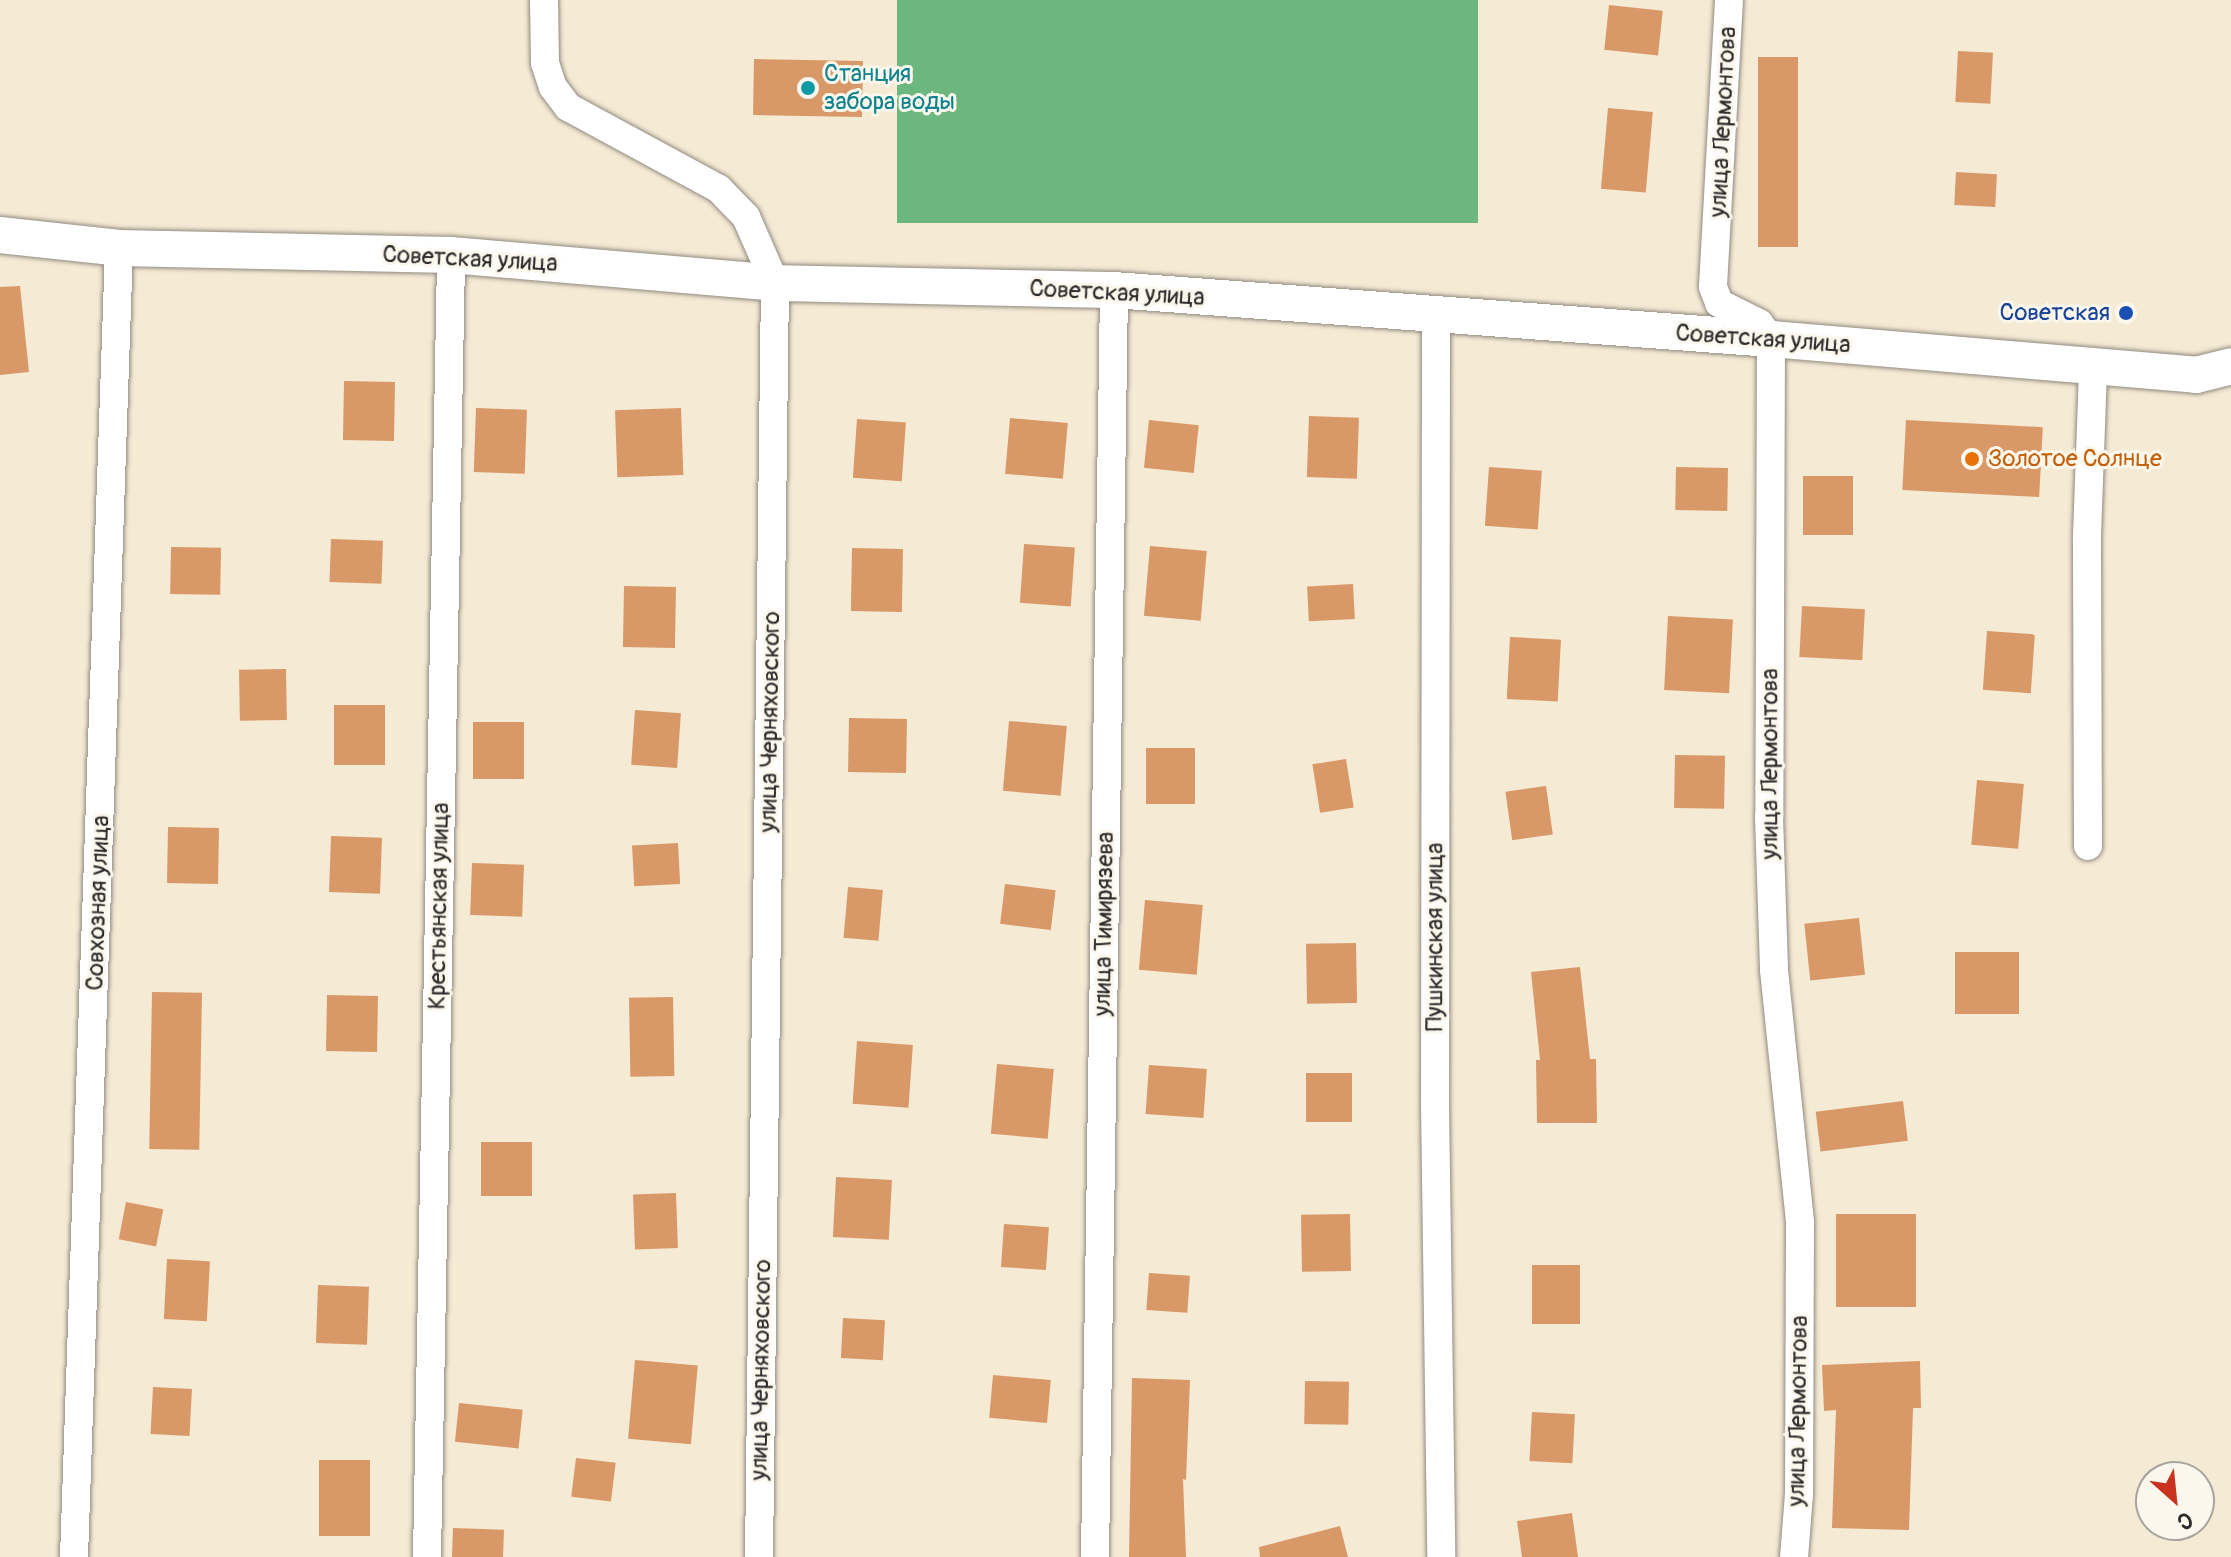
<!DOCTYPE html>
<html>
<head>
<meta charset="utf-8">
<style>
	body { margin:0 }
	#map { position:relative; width:2231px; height:1557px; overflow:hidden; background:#f5ead4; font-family:Pangolin,sans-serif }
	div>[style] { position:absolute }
	.forest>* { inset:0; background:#6cb77f; transform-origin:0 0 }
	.building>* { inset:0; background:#d99867; transform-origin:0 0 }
	.roads { filter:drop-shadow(0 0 2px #908a80) drop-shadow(0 0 2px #908a80) }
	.minor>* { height:28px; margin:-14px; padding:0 14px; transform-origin:14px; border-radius:14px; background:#fff }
	.tertiary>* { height:36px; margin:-18px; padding:0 18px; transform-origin:18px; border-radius:18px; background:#fff }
	.dots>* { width:22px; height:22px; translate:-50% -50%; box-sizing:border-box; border:4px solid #fbf7ec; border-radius:50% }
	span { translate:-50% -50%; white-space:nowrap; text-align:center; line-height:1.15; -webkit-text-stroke:6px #fbf7ec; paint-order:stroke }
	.culture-label { font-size:24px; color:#0d838f }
	.left { translate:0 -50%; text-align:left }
	.street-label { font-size:24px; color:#2b2b2b }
	.transit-label { font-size:24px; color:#164399 }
	.right { translate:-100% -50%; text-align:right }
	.food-label { font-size:24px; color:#c56008 }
	.north { position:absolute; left:2135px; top:1461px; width:80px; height:80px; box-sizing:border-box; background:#fbf7ec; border:2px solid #a8a59f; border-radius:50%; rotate:153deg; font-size:22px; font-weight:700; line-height:32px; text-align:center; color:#2b2b2b }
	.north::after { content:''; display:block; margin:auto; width:28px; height:36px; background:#c8321e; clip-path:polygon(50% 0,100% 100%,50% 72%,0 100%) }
</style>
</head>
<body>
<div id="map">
	<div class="forest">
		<i style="left:897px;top:0;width:581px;height:223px"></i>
	</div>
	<div class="building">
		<i style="left:1609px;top:5px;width:54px;height:45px;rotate:6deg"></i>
		<i style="left:1958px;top:51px;width:35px;height:51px;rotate:3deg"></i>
		<i style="left:1758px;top:57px;width:40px;height:190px"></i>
		<i style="left:754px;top:59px;width:109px;height:56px;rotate:1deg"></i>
		<i style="left:1608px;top:108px;width:45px;height:81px;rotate:5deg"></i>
		<i style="left:1956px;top:172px;width:41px;height:33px;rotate:3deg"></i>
		<i style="clip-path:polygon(20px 286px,29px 372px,0 375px,0 287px)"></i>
		<i style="left:344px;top:381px;width:51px;height:59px;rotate:1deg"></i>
		<i style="left:476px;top:408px;width:51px;height:64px;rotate:2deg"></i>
		<i style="left:681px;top:408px;width:67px;height:66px;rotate:88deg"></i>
		<i style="left:1309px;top:416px;width:50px;height:61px;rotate:2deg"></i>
		<i style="left:1010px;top:418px;width:58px;height:56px;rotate:5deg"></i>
		<i style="left:857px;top:419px;width:49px;height:59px;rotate:4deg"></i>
		<i style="left:1149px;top:420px;width:50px;height:48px;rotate:6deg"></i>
		<i style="left:1906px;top:420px;width:137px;height:70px;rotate:3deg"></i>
		<i style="left:1489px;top:467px;width:53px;height:59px;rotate:4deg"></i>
		<i style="left:1676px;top:467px;width:52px;height:43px;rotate:1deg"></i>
		<i style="left:1803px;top:476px;width:50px;height:59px"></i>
		<i style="left:331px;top:539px;width:52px;height:43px;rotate:2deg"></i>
		<i style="left:1024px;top:544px;width:51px;height:59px;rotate:4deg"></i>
		<i style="left:1150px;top:546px;width:57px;height:70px;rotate:5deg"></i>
		<i style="left:171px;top:547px;width:50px;height:47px;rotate:1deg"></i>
		<i style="left:852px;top:548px;width:51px;height:63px;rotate:1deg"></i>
		<i style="left:1353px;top:584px;width:35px;height:46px;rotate:87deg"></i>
		<i style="left:624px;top:586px;width:52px;height:61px;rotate:1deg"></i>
		<i style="left:1802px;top:606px;width:63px;height:51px;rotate:3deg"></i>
		<i style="left:1668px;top:616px;width:65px;height:74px;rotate:3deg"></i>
		<i style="left:1987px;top:631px;width:48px;height:59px;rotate:4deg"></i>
		<i style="left:1510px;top:637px;width:51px;height:62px;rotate:3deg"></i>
		<i style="left:286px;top:669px;width:51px;height:47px;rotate:89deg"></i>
		<i style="left:334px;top:705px;width:51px;height:60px"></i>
		<i style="left:635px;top:710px;width:46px;height:55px;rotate:4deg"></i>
		<i style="left:849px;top:718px;width:58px;height:54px;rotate:1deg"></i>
		<i style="left:1009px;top:721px;width:58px;height:70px;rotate:5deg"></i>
		<i style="left:473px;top:722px;width:51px;height:57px"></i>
		<i style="left:1146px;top:748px;width:49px;height:56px"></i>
		<i style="left:1675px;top:755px;width:50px;height:53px;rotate:1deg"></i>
		<i style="left:1346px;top:759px;width:49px;height:34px;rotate:81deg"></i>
		<i style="left:1977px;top:780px;width:47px;height:65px;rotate:5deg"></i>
		<i style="left:1546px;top:786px;width:49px;height:41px;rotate:82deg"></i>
		<i style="left:168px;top:827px;width:51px;height:56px;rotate:1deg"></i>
		<i style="left:331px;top:836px;width:51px;height:56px;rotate:2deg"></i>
		<i style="left:678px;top:843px;width:41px;height:46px;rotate:87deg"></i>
		<i style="left:472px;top:863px;width:52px;height:52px;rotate:2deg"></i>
		<i style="left:1005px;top:884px;width:51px;height:40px;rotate:7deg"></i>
		<i style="left:848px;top:887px;width:35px;height:51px;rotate:5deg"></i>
		<i style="left:1145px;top:900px;width:58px;height:70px;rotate:5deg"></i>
		<i style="left:1859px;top:918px;width:57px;height:55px;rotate:84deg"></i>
		<i style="left:1356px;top:943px;width:60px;height:50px;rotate:89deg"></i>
		<i style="left:2019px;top:952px;width:62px;height:64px;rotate:90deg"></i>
		<i style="clip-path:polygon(1580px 967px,1590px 1059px,1596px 1059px,1597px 1123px,1537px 1123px,1536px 1060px,1540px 1060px,1531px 972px)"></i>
		<i style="left:152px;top:992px;width:50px;height:157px;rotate:1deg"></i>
		<i style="left:327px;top:995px;width:51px;height:56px;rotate:1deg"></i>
		<i style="left:673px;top:997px;width:79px;height:44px;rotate:89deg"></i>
		<i style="left:857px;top:1041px;width:56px;height:63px;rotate:4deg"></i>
		<i style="left:997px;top:1064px;width:57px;height:70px;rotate:5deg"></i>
		<i style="left:1149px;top:1065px;width:58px;height:49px;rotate:4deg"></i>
		<i style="left:1306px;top:1073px;width:46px;height:49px"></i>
		<i style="left:1903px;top:1101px;width:40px;height:88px;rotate:83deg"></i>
		<i style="left:481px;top:1142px;width:51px;height:54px"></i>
		<i style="left:836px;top:1177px;width:56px;height:60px;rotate:3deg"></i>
		<i style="left:676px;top:1193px;width:55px;height:43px;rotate:88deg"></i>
		<i style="left:126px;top:1202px;width:38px;height:38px;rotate:11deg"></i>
		<i style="left:1350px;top:1214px;width:57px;height:49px;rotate:89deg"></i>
		<i style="left:1836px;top:1214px;width:80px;height:93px"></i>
		<i style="left:1004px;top:1224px;width:45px;height:43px;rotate:4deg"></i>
		<i style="left:167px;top:1259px;width:43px;height:60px;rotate:3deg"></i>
		<i style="left:1532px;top:1265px;width:48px;height:59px"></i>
		<i style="left:1149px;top:1273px;width:41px;height:37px;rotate:4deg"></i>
		<i style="left:318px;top:1285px;width:51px;height:58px;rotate:2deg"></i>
		<i style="left:843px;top:1318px;width:42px;height:40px;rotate:3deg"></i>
		<i style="left:635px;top:1360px;width:63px;height:79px;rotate:5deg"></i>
		<i style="clip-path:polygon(1920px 1361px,1921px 1408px,1913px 1408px,1909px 1530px,1832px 1528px,1836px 1410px,1824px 1411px,1822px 1365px)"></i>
		<i style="left:993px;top:1375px;width:58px;height:43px;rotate:5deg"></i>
		<i style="clip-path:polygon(1132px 1378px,1190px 1380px,1186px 1480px,1183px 1479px,1186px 1557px,1129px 1557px)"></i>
		<i style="left:1305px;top:1381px;width:44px;height:43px;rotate:1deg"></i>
		<i style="left:153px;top:1387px;width:39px;height:47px;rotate:3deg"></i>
		<i style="left:459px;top:1403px;width:64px;height:39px;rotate:6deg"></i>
		<i style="left:1532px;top:1412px;width:43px;height:49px;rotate:3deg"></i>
		<i style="left:576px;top:1458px;width:40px;height:39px;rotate:7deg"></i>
		<i style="left:319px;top:1460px;width:51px;height:76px"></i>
		<i style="clip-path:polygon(1572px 1513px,1578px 1557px,1522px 1557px,1517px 1521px)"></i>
		<i style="clip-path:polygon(1340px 1526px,1348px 1557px,1260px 1557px,1259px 1547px)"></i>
		<i style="left:453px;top:1528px;width:51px;height:29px;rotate:2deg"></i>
	</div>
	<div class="roads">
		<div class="minor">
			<i style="left:544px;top:0;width:63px;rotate:89.1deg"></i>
			<i style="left:545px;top:63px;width:25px;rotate:72deg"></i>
			<i style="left:553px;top:87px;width:25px;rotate:53deg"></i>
			<i style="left:568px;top:107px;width:172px;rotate:28.5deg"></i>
			<i style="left:719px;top:189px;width:39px;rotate:46deg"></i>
			<i style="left:746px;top:217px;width:72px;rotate:66.3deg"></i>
			<i style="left:775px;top:283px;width:1274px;rotate:90.72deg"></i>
			<i style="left:1729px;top:0;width:287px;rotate:93.2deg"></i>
			<i style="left:1713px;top:287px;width:17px;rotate:69deg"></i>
			<i style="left:1719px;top:303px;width:45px;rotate:26.6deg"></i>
			<i style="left:1759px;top:323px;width:20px;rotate:53deg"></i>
			<i style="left:1771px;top:339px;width:478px;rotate:90.2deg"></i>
			<i style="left:1769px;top:817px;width:153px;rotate:88.1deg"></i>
			<i style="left:1774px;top:970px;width:253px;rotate:84.1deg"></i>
			<i style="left:1800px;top:1222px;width:272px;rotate:90.2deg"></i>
			<i style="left:1799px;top:1494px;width:63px;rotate:94.5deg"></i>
			<i style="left:1436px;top:316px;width:788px;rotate:90.07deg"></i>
			<i style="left:1435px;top:1104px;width:453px;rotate:89.2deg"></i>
			<i style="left:2088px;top:846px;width:311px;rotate:-90.2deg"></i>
			<i style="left:2087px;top:535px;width:167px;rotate:-87.9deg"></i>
			<i style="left:74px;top:1557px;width:1310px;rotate:-88.03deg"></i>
			<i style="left:427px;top:1557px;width:1302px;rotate:-88.94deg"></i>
			<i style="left:1095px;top:1557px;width:1267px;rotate:-89.14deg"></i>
		</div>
		<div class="tertiary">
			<i style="left:0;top:235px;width:120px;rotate:6.2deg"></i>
			<i style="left:119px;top:248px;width:332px;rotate:1.2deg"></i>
			<i style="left:451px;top:255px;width:325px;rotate:4.9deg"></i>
			<i style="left:775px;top:283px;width:339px;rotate:1.2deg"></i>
			<i style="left:1114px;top:290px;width:659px;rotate:4.27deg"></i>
			<i style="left:1771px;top:339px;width:427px;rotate:4.8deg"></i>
			<i style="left:2196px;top:375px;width:36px;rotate:-14deg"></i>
		</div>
	</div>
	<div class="dots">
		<i style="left:808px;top:88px;background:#0f9aa8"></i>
		<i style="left:2126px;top:313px;background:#1a4fb4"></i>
		<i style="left:1972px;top:459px;background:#e8710a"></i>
	</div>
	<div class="culture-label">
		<span class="left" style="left:824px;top:88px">Станция<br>забора воды</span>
	</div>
	<div class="street-label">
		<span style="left:1723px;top:122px;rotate:-87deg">улица Лермонтова</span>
		<span style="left:470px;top:259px;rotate:3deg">Советская улица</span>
		<span style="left:1117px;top:293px;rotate:3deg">Советская улица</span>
		<span style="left:1763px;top:339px;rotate:4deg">Советская улица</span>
		<span style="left:770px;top:722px;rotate:-89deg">улица Черняховского</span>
		<span style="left:1770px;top:764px;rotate:-90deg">улица Лермонтова</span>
		<span style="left:98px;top:903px;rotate:-88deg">Совхозная улица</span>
		<span style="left:439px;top:906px;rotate:-89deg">Крестьянская улица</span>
		<span style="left:1104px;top:924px;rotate:-89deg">улица Тимирязева</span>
		<span style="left:1435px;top:937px;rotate:-90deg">Пушкинская улица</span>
		<span style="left:761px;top:1370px;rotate:-89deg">улица Черняховского</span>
		<span style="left:1798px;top:1411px;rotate:-89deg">улица Лермонтова</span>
	</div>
	<div class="transit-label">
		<span class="right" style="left:2110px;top:313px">Советская</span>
	</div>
	<div class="food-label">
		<span class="left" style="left:1988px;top:459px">Золотое Солнце</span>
	</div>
	<div class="north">С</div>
</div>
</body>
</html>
